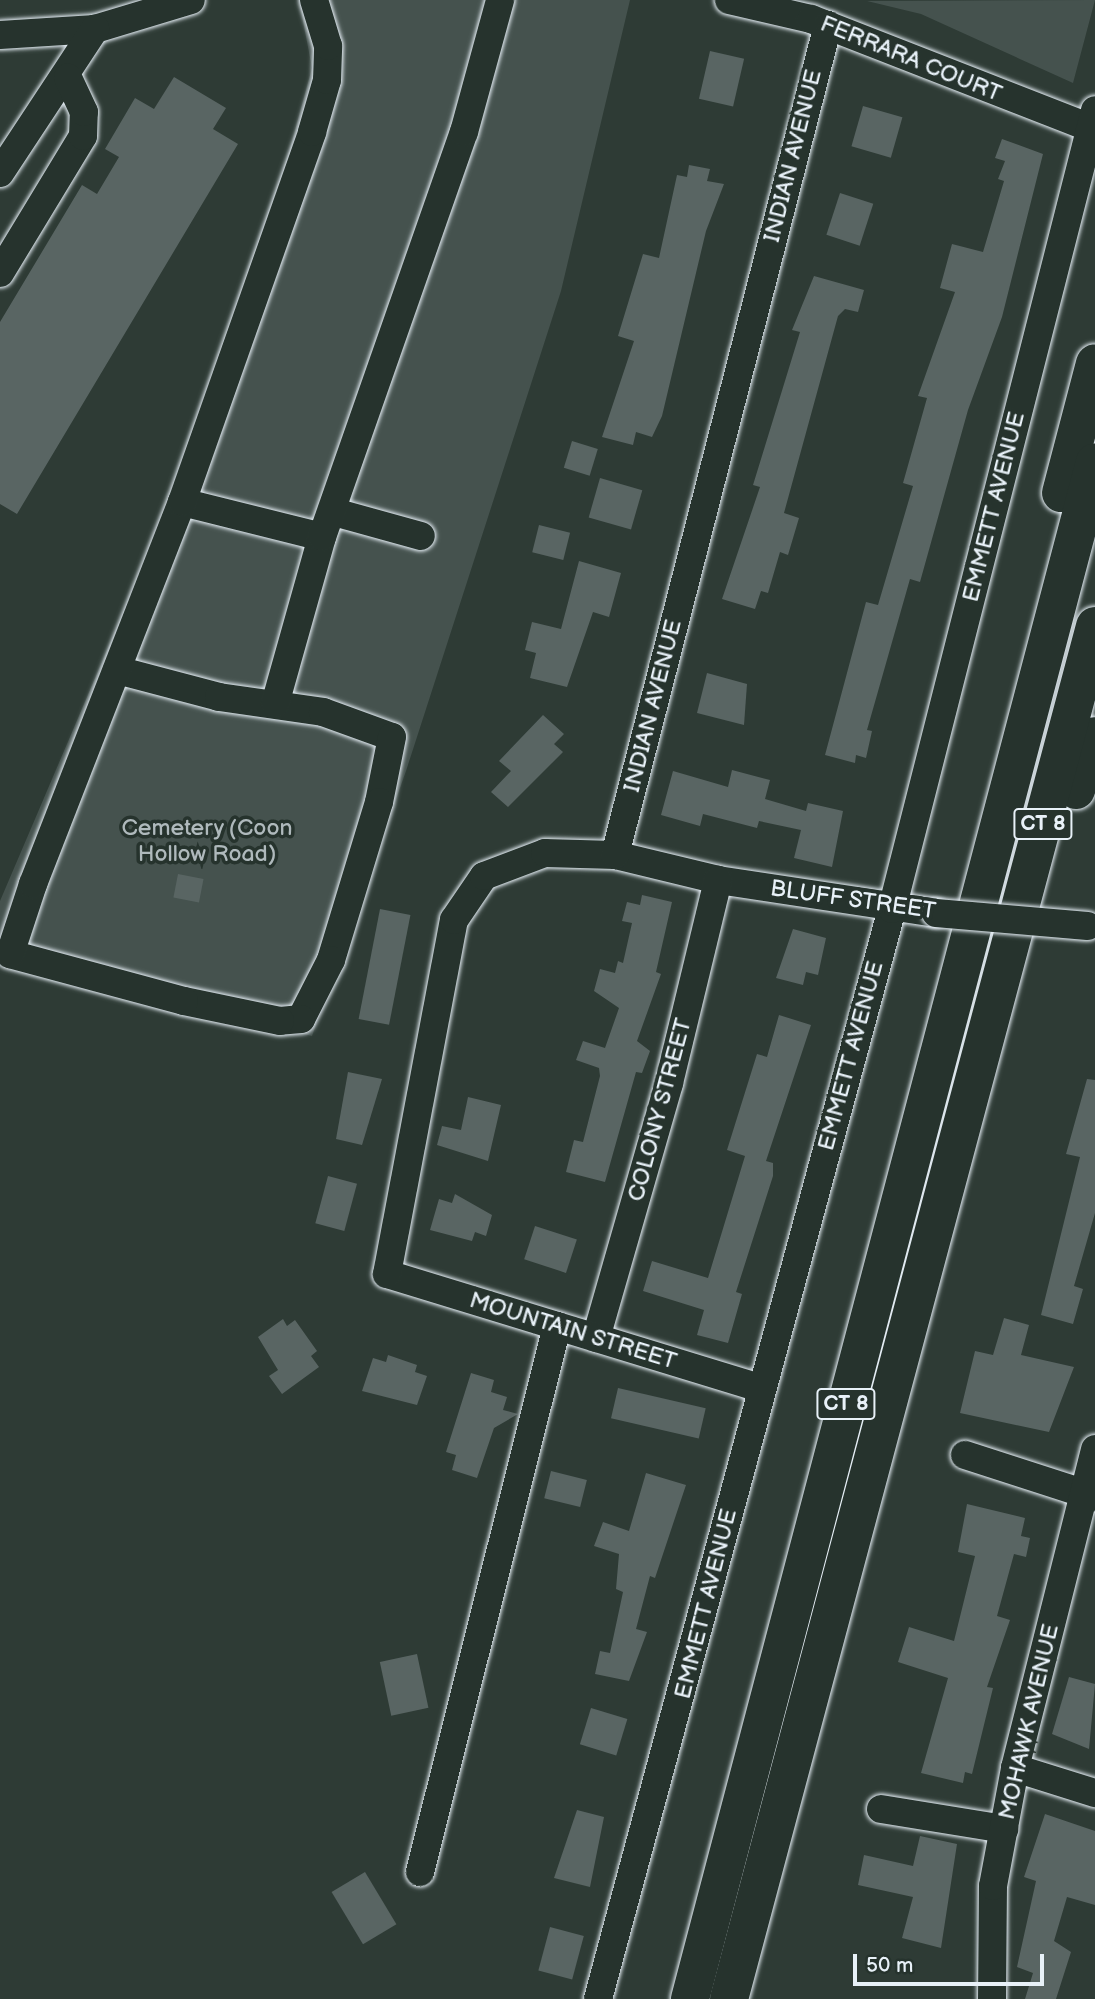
<!DOCTYPE html>
<html>
<head>
<meta charset="utf-8">
<style>
	body { margin:0 }
	#map { position:relative; width:1095px; height:1999px; overflow:hidden; background:#2e3b35; font-family:"Balsamiq Sans",sans-serif }
	div>[style] { position:absolute }
	.green>* { inset:0; background:#45524e }
	.building>* { inset:0; background:#596563; transform-origin:0 0 }
	.roads { filter:drop-shadow(0 0 2px #e8f1f8) drop-shadow(0 0 2px #e8f1f8) }
	.minor>* { height:28px; margin:-14px; padding:0 14px; transform-origin:14px; border-radius:14px; background:#26332d }
	.highway>* { height:38px; margin:-19px; padding:0 19px; transform-origin:19px; border-radius:19px; background:#26332d }
	.bridges { filter:drop-shadow(0 0 2px #e8f1f8) drop-shadow(0 0 2px #e8f1f8) }
	.minor-bridge>* { height:28px; margin:-14px; padding:0 14px; transform-origin:14px; border-radius:14px; background:#26332d }
	span { translate:-50% -50%; white-space:nowrap; text-align:center; line-height:1.15; -webkit-text-stroke:7px #26332d; paint-order:stroke }
	.shield-label span { padding:2px 5px; background:#26332d; border:2px solid; border-radius:5px; -webkit-text-stroke-width:0 }
	.shield-label { font-size:21px; color:#e8f1f8; font-weight:700 }
	.street-label { font-size:23px; color:#e8f1f8 }
	.park-label { font-size:23px; color:#afb9bc }
	.scale { position:absolute; left:853px; top:1954px; width:191px; height:32px; box-sizing:border-box; border:4px solid #e8f1f8; border-top:0; padding-left:9px; font-size:21px; line-height:24px; white-space:nowrap; color:#e8f1f8; -webkit-text-stroke:5px #26332d; paint-order:stroke }
</style>
</head>
<body>
<div id="map">
	<div class="green">
		<i style="clip-path:polygon(299px 0,630px 0,561px 291px,406px 771px,312px 1036px,0 961px,0 901px,157px 533px,289px 152px,312px 68px)"></i>
		<i style="clip-path:polygon(1095px 0,1073px 83px,921px 14px,867px 1px)"></i>
	</div>
	<div class="building">
		<i style="left:710px;top:51px;width:35px;height:49px;rotate:13deg"></i>
		<i style="clip-path:polygon(174px 77px,226px 108px,213px 129px,238px 144px,17px 514px,0 504px,0 322px,82px 185px,97px 194px,119px 157px,105px 149px,135px 98px,154px 109px)"></i>
		<i style="left:863px;top:106px;width:41px;height:42px;rotate:16deg"></i>
		<i style="clip-path:polygon(1002px 139px,1043px 154px,1002px 317px,968px 410px,920px 582px,910px 579px,867px 730px,872px 731px,866px 758px,856px 755px,855px 763px,825px 755px,866px 602px,878px 605px,913px 486px,903px 483px,927px 398px,918px 396px,955px 292px,940px 288px,952px 244px,983px 252px,1004px 181px,998px 179px,1005px 161px,995px 158px)"></i>
		<i style="clip-path:polygon(689px 165px,710px 169px,707px 181px,724px 184px,706px 231px,662px 416px,652px 437px,636px 432px,633px 445px,602px 437px,634px 341px,618px 336px,643px 254px,659px 258px,677px 175px,687px 177px)"></i>
		<i style="left:840px;top:193px;width:35px;height:44px;rotate:18deg"></i>
		<i style="clip-path:polygon(814px 276px,864px 290px,858px 312px,845px 309px,838px 316px,784px 513px,799px 518px,788px 555px,780px 552px,768px 593px,761px 591px,755px 609px,722px 599px,760px 487px,753px 485px,800px 332px,792px 330px)"></i>
		<i style="left:572px;top:441px;width:27px;height:28px;rotate:17deg"></i>
		<i style="left:600px;top:478px;width:44px;height:41px;rotate:16deg"></i>
		<i style="left:539px;top:525px;width:32px;height:28px;rotate:14deg"></i>
		<i style="clip-path:polygon(579px 561px,621px 573px,609px 617px,593px 612px,567px 687px,530px 678px,536px 653px,525px 650px,532px 622px,561px 629px)"></i>
		<i style="clip-path:polygon(707px 673px,747px 684px,744px 725px,697px 713px)"></i>
		<i style="clip-path:polygon(543px 715px,564px 734px,554px 744px,563px 752px,508px 807px,491px 792px,511px 771px,499px 761px)"></i>
		<i style="clip-path:polygon(732px 770px,770px 780px,765px 799px,806px 811px,808px 803px,843px 811px,832px 867px,794px 858px,801px 830px,759px 821px,757px 828px,703px 814px,700px 826px,661px 815px,673px 771px,728px 787px)"></i>
		<i style="left:178px;top:874px;width:26px;height:24px;rotate:11deg"></i>
		<i style="clip-path:polygon(642px 895px,672px 902px,656px 972px,661px 974px,637px 1041px,650px 1051px,642px 1073px,636px 1072px,605px 1182px,566px 1172px,574px 1140px,583px 1142px,600px 1076px,599px 1068px,576px 1060px,583px 1041px,605px 1048px,619px 1008px,594px 991px,600px 969px,615px 973px,618px 961px,623px 963px,632px 923px,622px 921px,627px 902px,640px 905px)"></i>
		<i style="left:380px;top:909px;width:31px;height:112px;rotate:11deg"></i>
		<i style="clip-path:polygon(793px 929px,826px 938px,818px 975px,806px 972px,803px 985px,776px 978px)"></i>
		<i style="clip-path:polygon(779px 1015px,811px 1025px,766px 1161px,773px 1163px,773px 1176px,736px 1292px,742px 1294px,728px 1343px,697px 1335px,704px 1310px,643px 1291px,652px 1261px,708px 1278px,745px 1156px,727px 1150px,757px 1054px,767px 1057px)"></i>
		<i style="clip-path:polygon(348px 1072px,382px 1079px,362px 1145px,336px 1139px)"></i>
		<i style="clip-path:polygon(1087px 1079px,1095px 1080px,1095px 1213px,1074px 1286px,1083px 1289px,1073px 1324px,1041px 1315px,1080px 1157px,1066px 1154px)"></i>
		<i style="clip-path:polygon(468px 1097px,501px 1105px,488px 1161px,437px 1145px,442px 1126px,461px 1130px)"></i>
		<i style="left:328px;top:1176px;width:30px;height:49px;rotate:15deg"></i>
		<i style="clip-path:polygon(455px 1194px,492px 1215px,486px 1236px,475px 1232px,472px 1241px,430px 1230px,439px 1199px,452px 1203px)"></i>
		<i style="left:535px;top:1226px;width:44px;height:35px;rotate:18deg"></i>
		<i style="clip-path:polygon(1004px 1318px,1029px 1325px,1021px 1355px,1074px 1367px,1049px 1432px,960px 1413px,975px 1351px,993px 1355px)"></i>
		<i style="clip-path:polygon(283px 1319px,287px 1326px,295px 1320px,317px 1351px,311px 1356px,319px 1367px,282px 1394px,269px 1376px,278px 1370px,258px 1337px)"></i>
		<i style="clip-path:polygon(388px 1355px,417px 1365px,415px 1372px,427px 1376px,417px 1405px,362px 1391px,373px 1358px,386px 1362px)"></i>
		<i style="clip-path:polygon(471px 1373px,494px 1380px,491px 1392px,507px 1397px,503px 1410px,518px 1414px,494px 1428px,477px 1478px,452px 1470px,456px 1455px,446px 1452px)"></i>
		<i style="left:618px;top:1388px;width:90px;height:31px;rotate:13deg"></i>
		<i style="left:551px;top:1471px;width:37px;height:28px;rotate:14deg"></i>
		<i style="clip-path:polygon(646px 1473px,686px 1485px,655px 1578px,650px 1576px,636px 1629px,647px 1632px,629px 1681px,595px 1674px,600px 1651px,610px 1653px,623px 1592px,616px 1589px,619px 1554px,594px 1546px,603px 1522px,629px 1531px)"></i>
		<i style="clip-path:polygon(967px 1504px,1025px 1518px,1021px 1536px,1030px 1538px,1026px 1557px,1014px 1554px,997px 1616px,1010px 1620px,987px 1687px,993px 1688px,972px 1774px,965px 1772px,963px 1783px,921px 1773px,948px 1678px,898px 1662px,909px 1627px,954px 1641px,975px 1556px,958px 1552px)"></i>
		<i style="left:417px;top:1654px;width:55px;height:38px;rotate:78deg"></i>
		<i style="clip-path:polygon(1069px 1677px,1095px 1684px,1089px 1749px,1052px 1734px)"></i>
		<i style="left:591px;top:1708px;width:38px;height:38px;rotate:17deg"></i>
		<i style="clip-path:polygon(577px 1810px,604px 1817px,590px 1887px,554px 1878px)"></i>
		<i style="clip-path:polygon(1045px 1814px,1095px 1831px,1095px 1905px,1067px 1897px,1054px 1941px,1071px 1952px,1056px 1999px,1025px 1999px,1033px 1973px,1017px 1967px,1036px 1881px,1024px 1877px)"></i>
		<i style="clip-path:polygon(920px 1836px,957px 1844px,941px 1948px,902px 1938px,913px 1897px,858px 1885px,864px 1855px,913px 1866px)"></i>
		<i style="left:365px;top:1872px;width:61px;height:39px;rotate:59deg"></i>
		<i style="left:550px;top:1927px;width:35px;height:45px;rotate:15deg"></i>
	</div>
	<div class="roads">
		<div class="minor">
			<i style="left:729px;top:0;width:84px;rotate:13deg"></i>
			<i style="left:811px;top:19px;width:300px;rotate:21.3deg"></i>
			<i style="left:0;top:35px;width:95px;rotate:-3.6deg"></i>
			<i style="left:95px;top:29px;width:100px;rotate:-16.8deg"></i>
			<i style="left:0;top:173px;width:173px;rotate:-56.6deg"></i>
			<i style="left:0;top:273px;width:160px;rotate:-58.8deg"></i>
			<i style="left:83px;top:136px;width:24px;rotate:-88deg"></i>
			<i style="left:84px;top:112px;width:38px;rotate:-115deg"></i>
			<i style="left:182px;top:502px;width:144px;rotate:14deg"></i>
			<i style="left:334px;top:512px;width:90px;rotate:15.4deg"></i>
			<i style="left:117px;top:670px;width:106px;rotate:14.8deg"></i>
			<i style="left:219px;top:697px;width:105px;rotate:8.2deg"></i>
			<i style="left:323px;top:712px;width:73px;rotate:19.9deg"></i>
			<i style="left:392px;top:737px;width:66px;rotate:101.3deg"></i>
			<i style="left:379px;top:802px;width:165px;rotate:106.9deg"></i>
			<i style="left:331px;top:960px;width:66px;rotate:117deg"></i>
			<i style="left:301px;top:1019px;width:21px;rotate:175deg"></i>
			<i style="left:280px;top:1021px;width:98px;rotate:-168.2deg"></i>
			<i style="left:184px;top:1001px;width:180px;rotate:-164.9deg"></i>
			<i style="left:10px;top:954px;width:74px;rotate:-71.8deg"></i>
			<i style="left:33px;top:884px;width:410px;rotate:-68.7deg"></i>
			<i style="left:182px;top:502px;width:392px;rotate:-70.6deg"></i>
			<i style="left:312px;top:132px;width:54px;rotate:-73.9deg"></i>
			<i style="left:327px;top:80px;width:34px;rotate:-88deg"></i>
			<i style="left:328px;top:46px;width:48px;rotate:-106.9deg"></i>
			<i style="left:275px;top:704px;width:173px;rotate:-74.3deg"></i>
			<i style="left:322px;top:537px;width:429px;rotate:-70.7deg"></i>
			<i style="left:464px;top:132px;width:137px;rotate:-74.7deg"></i>
			<i style="left:615px;top:855px;width:106px;rotate:13.6deg"></i>
			<i style="left:718px;top:880px;width:220px;rotate:8.6deg"></i>
			<i style="left:596px;top:1338px;width:265px;rotate:-74deg"></i>
			<i style="left:669px;top:1083px;width:209px;rotate:-76.4deg"></i>
			<i style="left:760px;top:1388px;width:390px;rotate:-163deg"></i>
			<i style="left:387px;top:1274px;width:360px;rotate:-79.3deg"></i>
			<i style="left:454px;top:920px;width:53px;rotate:-55.7deg"></i>
			<i style="left:484px;top:876px;width:65px;rotate:-20.7deg"></i>
			<i style="left:545px;top:853px;width:70px;rotate:1.6deg"></i>
			<i style="left:615px;top:855px;width:857px;rotate:-75.61deg"></i>
			<i style="left:965px;top:1455px;width:137px;rotate:17.9deg"></i>
			<i style="left:1015px;top:1768px;width:84px;rotate:17.4deg"></i>
			<i style="left:881px;top:1809px;width:125px;rotate:9.2deg"></i>
			<i style="left:420px;top:1872px;width:563px;rotate:-75.91deg"></i>
			<i style="left:598px;top:1999px;width:1129px;rotate:-74.91deg"></i>
			<i style="left:892px;top:909px;width:824px;rotate:-75.74deg"></i>
			<i style="left:992px;top:1999px;width:113px;rotate:-89.5deg"></i>
			<i style="left:993px;top:1886px;width:120px;rotate:-79.4deg"></i>
			<i style="left:1015px;top:1768px;width:329px;rotate:-75.9deg"></i>
		</div>
		<div class="highway">
			<i style="left:1061px;top:493px;width:134px;rotate:-75.3deg"></i>
			<i style="left:1076px;top:790px;width:57px;rotate:-70.6deg"></i>
			<i style="left:690px;top:1999px;width:1589px;rotate:-75.24deg"></i>
			<i style="left:729px;top:1999px;width:1421px;rotate:-75.07deg"></i>
		</div>
	</div>
	<div class="bridges">
		<div class="minor-bridge">
			<i style="left:936px;top:913px;width:152px;rotate:4.9deg"></i>
		</div>
	</div>
	<div class="shield-label">
		<span style="left:1043px;top:824px">CT 8</span>
		<span style="left:846px;top:1404px">CT 8</span>
	</div>
	<div class="street-label">
		<span style="left:911px;top:59px;rotate:22deg">FERRARA COURT</span>
		<span style="left:793px;top:156px;rotate:-76deg">INDIAN AVENUE</span>
		<span style="left:994px;top:507px;rotate:-76deg">EMMETT AVENUE</span>
		<span style="left:653px;top:706px;rotate:-76deg">INDIAN AVENUE</span>
		<span style="left:853px;top:900px;rotate:8deg">BLUFF STREET</span>
		<span style="left:851px;top:1056px;rotate:-75deg">EMMETT AVENUE</span>
		<span style="left:660px;top:1110px;rotate:-75deg">COLONY STREET</span>
		<span style="left:573px;top:1331px;rotate:17deg">MOUNTAIN STREET</span>
		<span style="left:706px;top:1604px;rotate:-76deg">EMMETT AVENUE</span>
		<span style="left:1029px;top:1722px;rotate:-77deg">MOHAWK AVENUE</span>
	</div>
	<div class="park-label">
		<span style="left:207px;top:841px">Cemetery (Coon<br>Hollow Road)</span>
	</div>
	<div class="scale">50 m</div>
</div>
</body>
</html>
